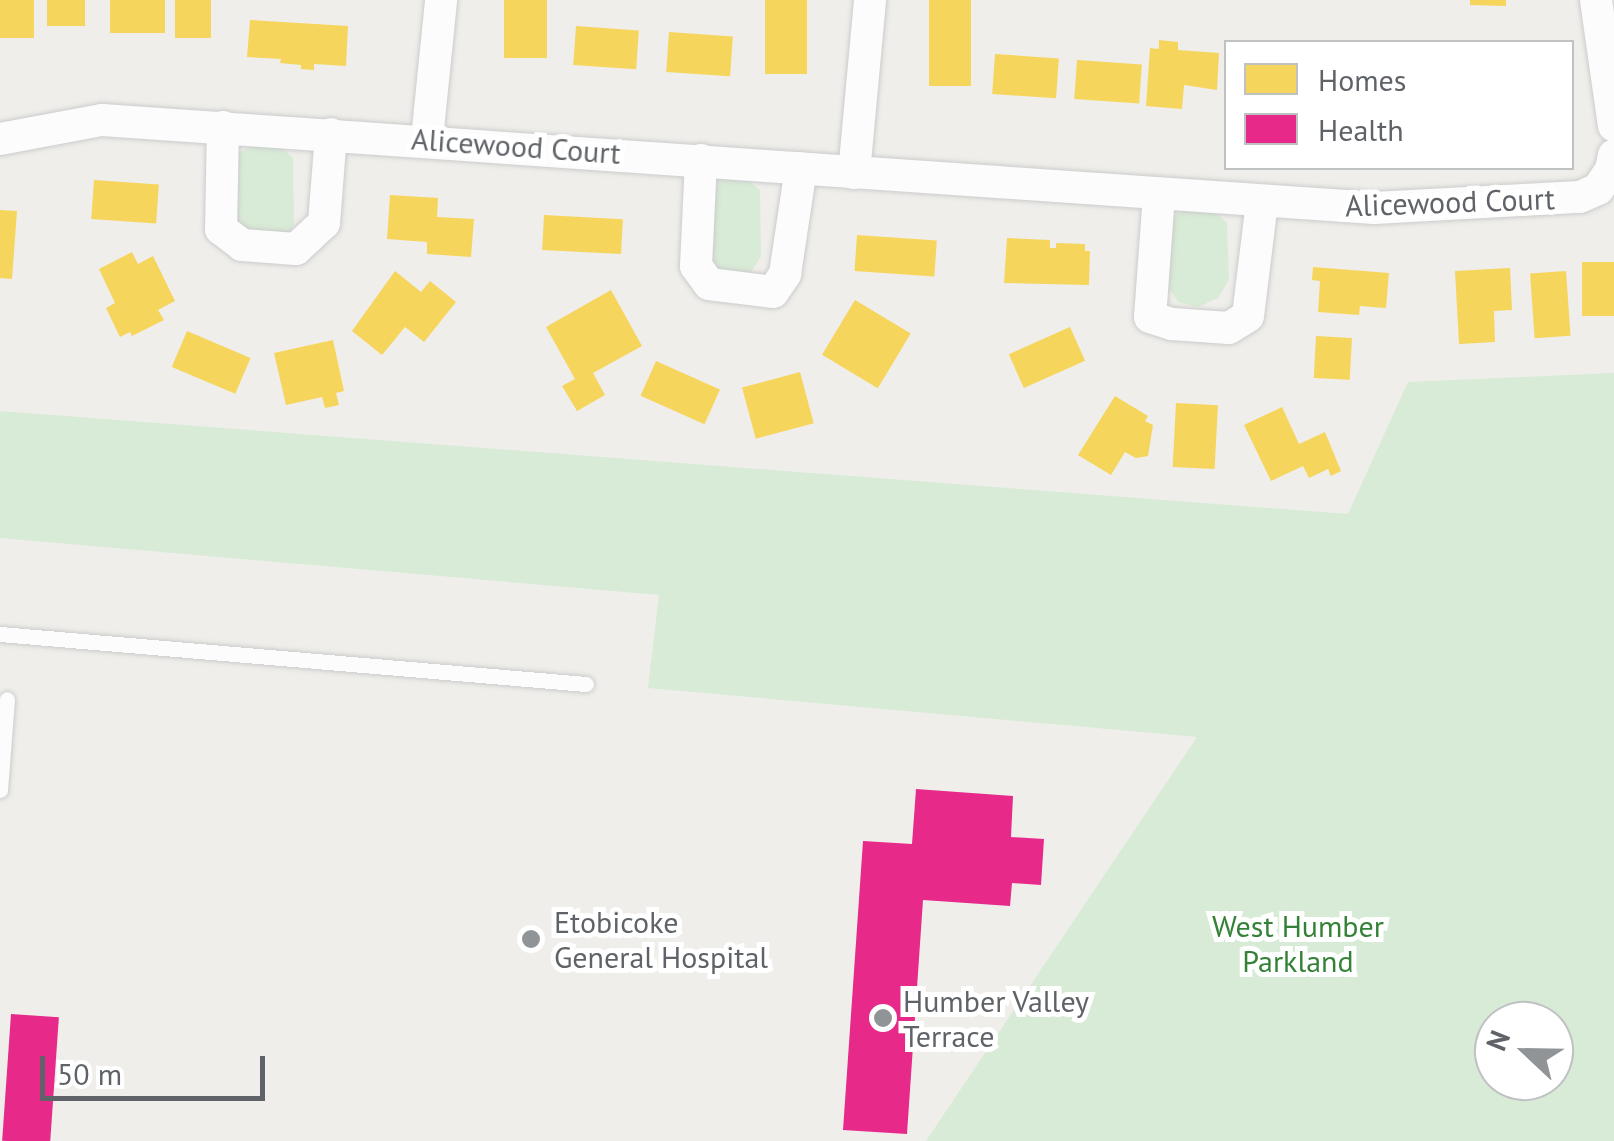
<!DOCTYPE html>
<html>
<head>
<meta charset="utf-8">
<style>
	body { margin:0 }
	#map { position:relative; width:1614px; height:1141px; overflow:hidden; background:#efeeea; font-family:"PT Sans",sans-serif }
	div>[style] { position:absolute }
	.green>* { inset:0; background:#d8ebd6 }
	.homes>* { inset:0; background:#f6d55c; transform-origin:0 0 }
	.health>* { inset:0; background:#e7298a; transform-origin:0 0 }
	.roads { filter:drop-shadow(0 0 2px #cbcccc) drop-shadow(0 0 2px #cbcccc) }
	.lane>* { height:15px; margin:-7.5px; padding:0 7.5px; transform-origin:7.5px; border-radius:7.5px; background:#fdfcfc }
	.street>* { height:32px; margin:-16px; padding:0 16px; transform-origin:16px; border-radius:16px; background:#fdfcfc }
	.dots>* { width:28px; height:28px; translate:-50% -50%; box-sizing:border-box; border:5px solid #fff; border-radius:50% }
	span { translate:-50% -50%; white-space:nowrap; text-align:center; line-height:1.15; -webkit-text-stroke:10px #fff; paint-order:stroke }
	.street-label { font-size:30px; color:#5f6368 }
	.poi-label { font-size:30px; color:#5f6368 }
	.left { translate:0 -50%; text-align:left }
	.park-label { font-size:30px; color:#348238 }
	.legend { position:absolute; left:1224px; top:40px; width:350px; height:130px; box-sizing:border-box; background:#fff; border:2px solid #bfc1c3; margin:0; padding:12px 18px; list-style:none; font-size:30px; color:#5f6368 }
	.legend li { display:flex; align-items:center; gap:20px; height:50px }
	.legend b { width:50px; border:2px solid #bfc1c3 }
	.north { position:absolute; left:1474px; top:1001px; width:100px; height:100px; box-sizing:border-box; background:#fff; border:2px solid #bfc1c3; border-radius:50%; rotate:292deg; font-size:28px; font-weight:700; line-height:40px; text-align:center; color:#5f6368 }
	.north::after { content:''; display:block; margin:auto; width:35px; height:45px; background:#919496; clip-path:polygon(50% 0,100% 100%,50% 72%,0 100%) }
	.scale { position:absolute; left:40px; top:1056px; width:225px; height:45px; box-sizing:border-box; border:5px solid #5f6368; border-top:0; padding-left:12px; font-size:30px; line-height:35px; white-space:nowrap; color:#5f6368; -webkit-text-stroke:8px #fff; paint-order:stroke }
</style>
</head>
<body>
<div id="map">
	<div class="green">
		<i style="clip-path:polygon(257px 143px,278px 145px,293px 158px,294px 224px,284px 241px,266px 250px,227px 216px,230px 171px,239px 153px)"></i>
		<i style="clip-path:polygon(724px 175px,744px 177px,760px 190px,761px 256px,750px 274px,711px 278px,706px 185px)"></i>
		<i style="clip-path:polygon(1191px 206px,1212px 209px,1227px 223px,1229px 280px,1218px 298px,1198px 307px,1178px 302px,1160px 275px,1173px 216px)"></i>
		<i style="clip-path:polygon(evenodd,1614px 373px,1614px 1141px,926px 1141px,1197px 737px,648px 688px,659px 595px,0 538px,0 411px,1348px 514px,1408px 382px,1614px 373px,1494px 1021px,1554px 1021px,1554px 1081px,1494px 1081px,1494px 1021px)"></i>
	</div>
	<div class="homes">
		<i style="left:0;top:0;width:34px;height:38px"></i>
		<i style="left:47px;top:0;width:38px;height:26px"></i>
		<i style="left:110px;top:0;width:55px;height:33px"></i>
		<i style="left:175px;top:0;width:36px;height:38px"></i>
		<i style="left:504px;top:0;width:43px;height:58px"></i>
		<i style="left:765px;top:0;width:42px;height:74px"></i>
		<i style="left:929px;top:0;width:42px;height:86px"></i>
		<i style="clip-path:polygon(1470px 0,1506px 0,1506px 6px,1470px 5px)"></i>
		<i style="clip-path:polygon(250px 20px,348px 26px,346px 66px,314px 64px,314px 70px,301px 69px,301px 65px,280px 63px,281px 59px,247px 57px)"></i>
		<i style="left:576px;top:26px;width:63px;height:39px;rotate:4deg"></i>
		<i style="left:669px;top:32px;width:64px;height:40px;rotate:4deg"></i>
		<i style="clip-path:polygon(1159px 40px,1178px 42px,1178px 50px,1219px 53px,1217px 90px,1184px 85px,1182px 109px,1146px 106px,1150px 48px,1159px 49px)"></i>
		<i style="left:995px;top:54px;width:64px;height:40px;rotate:4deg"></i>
		<i style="left:1077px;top:60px;width:65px;height:39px;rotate:4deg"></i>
		<i style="left:94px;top:180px;width:65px;height:39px;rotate:4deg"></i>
		<i style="clip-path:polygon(390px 195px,438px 198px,437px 217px,474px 219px,471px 257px,427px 254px,427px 242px,387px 239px)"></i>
		<i style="clip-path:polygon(0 210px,17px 211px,12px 279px,0 278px)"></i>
		<i style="left:544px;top:215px;width:79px;height:35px;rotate:3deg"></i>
		<i style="left:857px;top:235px;width:80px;height:36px;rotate:4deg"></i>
		<i style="clip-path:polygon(1007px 238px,1050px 240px,1050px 248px,1056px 248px,1056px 243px,1085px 244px,1085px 251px,1090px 251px,1089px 285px,1004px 283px)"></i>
		<i style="clip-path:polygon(132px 252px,138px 264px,153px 256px,175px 301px,158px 310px,164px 320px,132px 336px,130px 332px,120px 337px,106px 308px,115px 303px,99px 269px)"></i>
		<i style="left:1614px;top:262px;width:54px;height:32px;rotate:90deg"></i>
		<i style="clip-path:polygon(1313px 267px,1389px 273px,1386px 308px,1360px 306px,1359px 315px,1318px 312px,1320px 281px,1312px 280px)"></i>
		<i style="clip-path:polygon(1510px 268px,1512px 310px,1494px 311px,1495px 342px,1459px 344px,1455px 271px)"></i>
		<i style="clip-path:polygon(395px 271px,421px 292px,430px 281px,456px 302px,424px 342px,405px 327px,382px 355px,352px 331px)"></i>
		<i style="left:1566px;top:271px;width:65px;height:36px;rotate:86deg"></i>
		<i style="clip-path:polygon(611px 290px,642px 346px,593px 373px,605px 395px,577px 411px,562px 386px,575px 379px,546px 327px)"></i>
		<i style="left:855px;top:300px;width:65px;height:64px;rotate:31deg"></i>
		<i style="left:1070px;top:327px;width:37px;height:67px;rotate:66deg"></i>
		<i style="left:187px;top:331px;width:69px;height:39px;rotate:23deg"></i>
		<i style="left:1316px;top:336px;width:36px;height:42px;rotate:3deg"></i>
		<i style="clip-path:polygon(333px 340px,344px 391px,336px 393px,339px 405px,325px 408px,322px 397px,286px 405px,274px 353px)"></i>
		<i style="left:656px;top:361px;width:70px;height:38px;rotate:24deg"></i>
		<i style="left:800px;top:372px;width:53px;height:60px;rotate:75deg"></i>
		<i style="clip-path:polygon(1115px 396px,1148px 416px,1145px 421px,1153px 425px,1148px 456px,1136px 458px,1125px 452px,1111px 475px,1078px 455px)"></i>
		<i style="left:1176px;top:403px;width:42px;height:64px;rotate:3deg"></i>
		<i style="clip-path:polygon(1282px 407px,1299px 444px,1325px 432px,1341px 471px,1331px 476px,1328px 469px,1309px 478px,1303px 466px,1271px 481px,1244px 425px)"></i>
	</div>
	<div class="health">
		<i style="clip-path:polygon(916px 789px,1013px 796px,1011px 837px,1044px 839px,1041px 885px,1012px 883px,1010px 906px,923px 900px,907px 1134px,843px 1130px,863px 841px,912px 844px)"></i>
		<i style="left:11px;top:1014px;width:48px;height:127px;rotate:4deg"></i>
	</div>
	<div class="roads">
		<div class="lane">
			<i style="left:0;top:634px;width:588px;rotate:4.88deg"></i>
			<i style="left:0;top:790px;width:91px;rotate:-85.6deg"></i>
		</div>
		<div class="street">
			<i style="left:1596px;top:0;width:127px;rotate:81.9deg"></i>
			<i style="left:223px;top:127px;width:102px;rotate:91.1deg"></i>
			<i style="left:221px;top:229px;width:26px;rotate:37deg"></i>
			<i style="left:242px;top:245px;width:54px;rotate:4.2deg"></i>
			<i style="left:296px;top:249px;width:38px;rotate:-43deg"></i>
			<i style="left:324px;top:223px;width:89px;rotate:-85.5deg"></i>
			<i style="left:0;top:139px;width:104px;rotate:-10.6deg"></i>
			<i style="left:102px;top:120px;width:1275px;rotate:3.96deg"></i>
			<i style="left:1374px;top:208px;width:206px;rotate:-3.1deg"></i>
			<i style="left:1580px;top:197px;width:20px;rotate:-24deg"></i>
			<i style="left:1598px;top:189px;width:23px;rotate:-56deg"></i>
			<i style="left:1611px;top:170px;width:15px;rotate:-79deg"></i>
			<i style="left:427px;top:139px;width:140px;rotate:-84.2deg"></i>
			<i style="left:701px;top:160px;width:106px;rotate:92.7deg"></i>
			<i style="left:696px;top:266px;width:22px;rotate:54deg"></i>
			<i style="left:709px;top:284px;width:64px;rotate:7.1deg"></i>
			<i style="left:773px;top:292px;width:22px;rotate:-56deg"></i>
			<i style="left:785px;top:274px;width:107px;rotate:-81.4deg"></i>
			<i style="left:854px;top:173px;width:174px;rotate:-84.7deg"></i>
			<i style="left:1159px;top:195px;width:122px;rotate:94.2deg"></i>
			<i style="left:1150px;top:317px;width:23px;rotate:18deg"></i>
			<i style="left:1172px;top:324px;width:57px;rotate:4deg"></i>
			<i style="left:1229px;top:328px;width:22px;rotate:-32deg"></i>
			<i style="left:1248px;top:316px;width:115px;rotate:-83deg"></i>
		</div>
	</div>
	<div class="dots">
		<i style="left:531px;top:939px;background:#919496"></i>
		<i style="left:883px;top:1018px;background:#919496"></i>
	</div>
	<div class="street-label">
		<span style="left:516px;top:146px;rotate:4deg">Alicewood Court</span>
		<span style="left:1450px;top:202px;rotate:-2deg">Alicewood Court</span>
	</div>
	<div class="poi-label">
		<span class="left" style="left:554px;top:939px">Etobicoke<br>General Hospital</span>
		<span class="left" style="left:903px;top:1018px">Humber Valley<br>Terrace</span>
	</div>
	<div class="park-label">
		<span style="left:1298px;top:943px">West Humber<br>Parkland</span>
	</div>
	<ul class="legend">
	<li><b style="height:28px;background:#f6d55c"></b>Homes</li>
	<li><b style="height:28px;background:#e7298a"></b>Health</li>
	</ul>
	<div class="north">N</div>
	<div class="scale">50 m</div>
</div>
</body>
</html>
